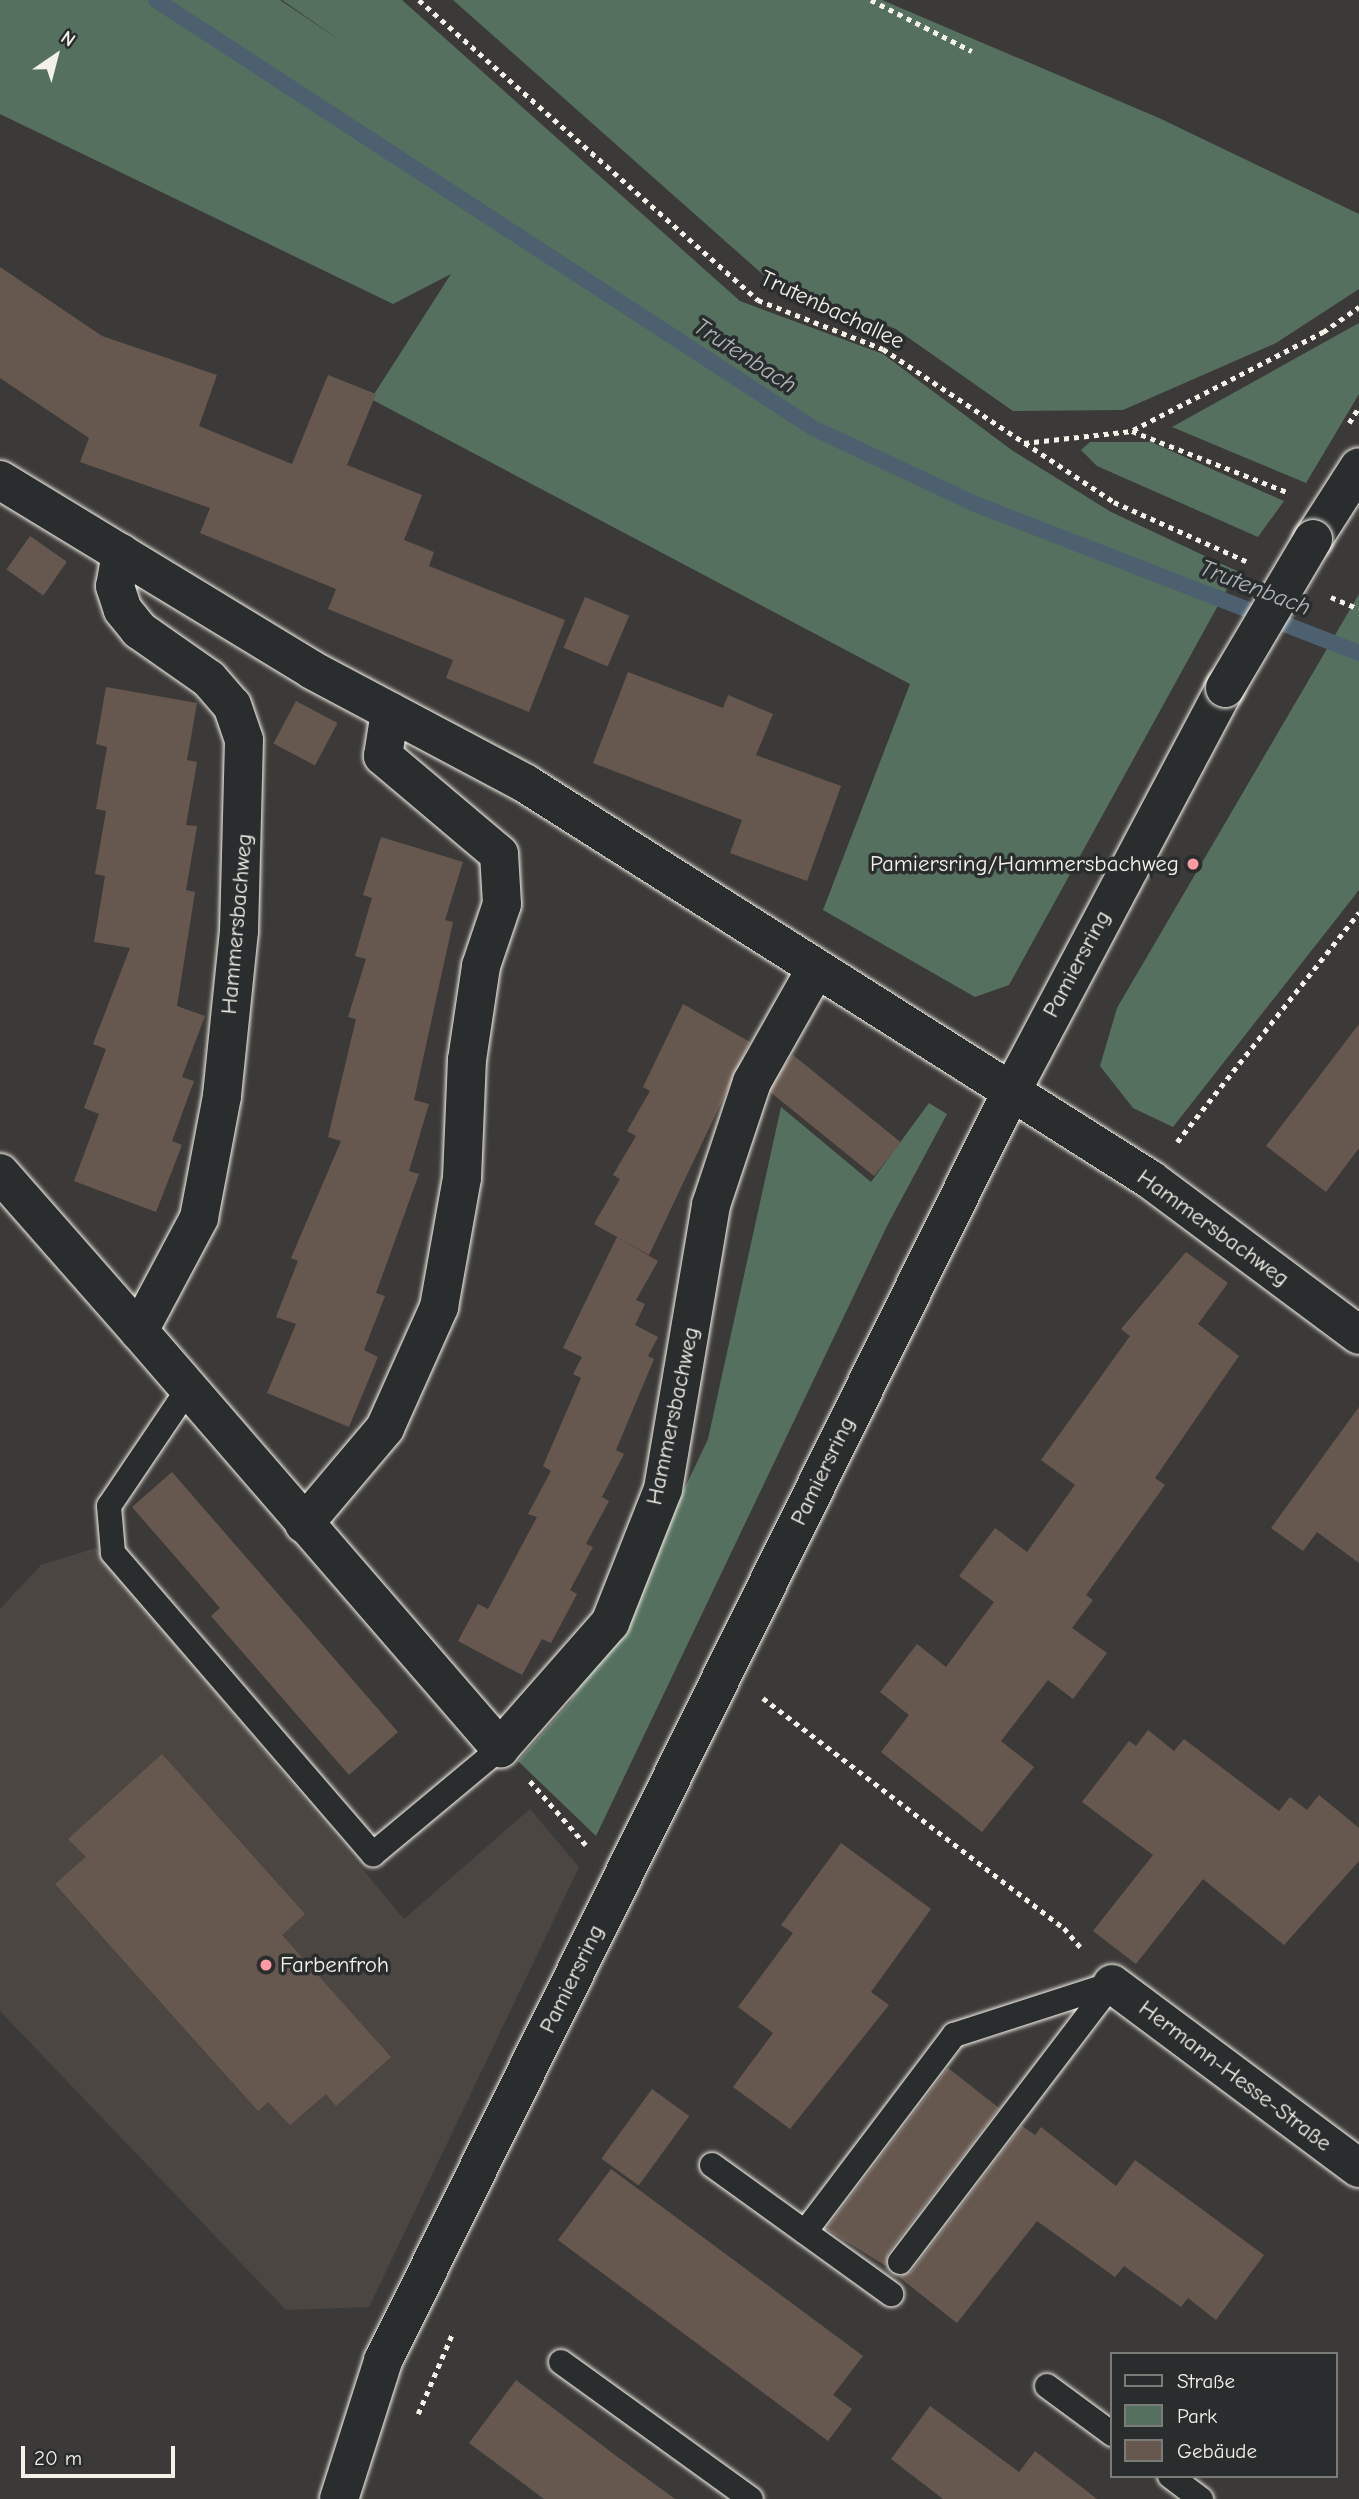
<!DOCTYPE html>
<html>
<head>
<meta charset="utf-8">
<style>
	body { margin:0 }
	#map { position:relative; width:1359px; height:2499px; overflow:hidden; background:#3c3a38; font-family:"Comic Neue",sans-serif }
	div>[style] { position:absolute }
	.built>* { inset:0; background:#4c4642 }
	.green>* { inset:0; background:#55705e }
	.stream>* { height:16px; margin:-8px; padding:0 8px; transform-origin:8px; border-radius:8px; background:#4d6070 }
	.building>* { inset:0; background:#67584f; transform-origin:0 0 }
	.path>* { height:4.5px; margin-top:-2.25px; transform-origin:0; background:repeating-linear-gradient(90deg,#f4f1e8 0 5px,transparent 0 10px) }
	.roads { filter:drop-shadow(0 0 2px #f4f1e8) drop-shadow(0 0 2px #f4f1e8) }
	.lane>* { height:24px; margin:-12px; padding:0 12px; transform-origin:12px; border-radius:12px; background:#2a2d2e }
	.street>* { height:38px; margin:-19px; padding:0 19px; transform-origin:19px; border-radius:19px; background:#2a2d2e }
	.bridges { filter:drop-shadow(0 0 2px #f4f1e8) drop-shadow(0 0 2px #f4f1e8) }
	.street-bridge>* { height:38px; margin:-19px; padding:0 19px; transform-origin:19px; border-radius:19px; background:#2a2d2e }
	.dots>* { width:19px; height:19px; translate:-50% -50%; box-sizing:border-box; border:4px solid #2a2d2e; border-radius:50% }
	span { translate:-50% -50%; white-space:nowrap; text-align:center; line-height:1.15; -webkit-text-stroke:7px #2a2d2e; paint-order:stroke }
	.street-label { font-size:23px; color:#f4f1e8 }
	.poi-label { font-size:23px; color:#f4f1e8 }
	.right { translate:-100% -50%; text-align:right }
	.left { translate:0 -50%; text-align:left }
	.water-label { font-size:24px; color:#b1b7b8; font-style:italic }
	.legend { position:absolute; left:1110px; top:2352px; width:228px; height:126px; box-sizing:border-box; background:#2a2d2e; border:2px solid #7b7b78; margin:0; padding:9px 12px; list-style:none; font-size:21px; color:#f4f1e8 }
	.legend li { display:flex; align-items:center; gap:14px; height:35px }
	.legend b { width:35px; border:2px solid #7b7b78 }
	.north { position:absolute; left:21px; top:21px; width:70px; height:70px; -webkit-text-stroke:5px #2a2d2e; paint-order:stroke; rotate:35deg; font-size:19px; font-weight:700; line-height:28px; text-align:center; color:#f4f1e8 }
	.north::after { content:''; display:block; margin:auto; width:24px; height:32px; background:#f4f1e8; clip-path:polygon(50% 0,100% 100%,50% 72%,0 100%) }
	.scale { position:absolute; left:21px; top:2446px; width:154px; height:32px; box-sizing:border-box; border:4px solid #f4f1e8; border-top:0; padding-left:9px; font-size:21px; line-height:24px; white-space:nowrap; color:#f4f1e8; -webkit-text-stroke:5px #2a2d2e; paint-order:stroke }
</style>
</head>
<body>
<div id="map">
	<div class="built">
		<i style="clip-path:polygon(96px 1548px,404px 1919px,530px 1809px,579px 1867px,369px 2307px,286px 2310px,0 2011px,0 1609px,41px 1565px)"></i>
	</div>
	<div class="green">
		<i style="clip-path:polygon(0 0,280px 0,341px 41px,282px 0,402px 0,740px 301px,883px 354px,1013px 451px,1111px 512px,1237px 571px,1009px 985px,975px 997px,823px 910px,910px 684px,371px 399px,451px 274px,393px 304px,0 114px)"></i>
		<i style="clip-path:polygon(453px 0,882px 0,1159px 118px,1359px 214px,1359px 289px,1276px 343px,1123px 410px,1013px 411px,896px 329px,768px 279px)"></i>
		<i style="clip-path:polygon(1359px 323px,1359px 394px,1306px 483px,1172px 427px)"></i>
		<i style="clip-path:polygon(1090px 442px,1151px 442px,1284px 501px,1258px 537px,1097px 466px,1081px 450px)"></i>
		<i style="clip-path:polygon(1359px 594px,1359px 890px,1173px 1127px,1133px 1108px,1100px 1066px,1117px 1008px)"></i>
		<i style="clip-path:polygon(929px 1103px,947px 1114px,887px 1226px,596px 1836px,518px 1761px,570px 1702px,622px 1621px,708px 1439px,781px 1107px,871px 1182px)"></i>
	</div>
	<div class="stream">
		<i style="left:156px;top:0;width:784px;rotate:33.08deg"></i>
		<i style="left:813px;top:428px;width:179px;rotate:25.1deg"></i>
		<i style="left:975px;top:504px;width:412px;rotate:21.2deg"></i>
	</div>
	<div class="building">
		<i style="clip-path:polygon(0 267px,102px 336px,217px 375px,199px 426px,292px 464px,328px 375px,376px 394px,347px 465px,422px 495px,404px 540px,434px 552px,429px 566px,565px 620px,529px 712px,446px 678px,453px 660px,328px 609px,336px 589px,200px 533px,210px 508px,80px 462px,89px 438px,0 378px)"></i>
		<i style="left:30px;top:536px;width:45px;height:41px;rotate:35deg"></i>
		<i style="left:585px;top:597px;width:48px;height:55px;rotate:23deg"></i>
		<i style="clip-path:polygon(628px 672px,723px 708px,728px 695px,773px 714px,756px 755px,841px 786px,807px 881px,730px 853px,742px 820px,593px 763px)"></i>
		<i style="clip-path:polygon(106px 687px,197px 703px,187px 760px,197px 762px,186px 825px,197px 826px,186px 890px,195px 892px,177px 1006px,205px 1016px,182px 1077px,194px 1081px,172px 1141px,182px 1145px,156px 1212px,74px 1181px,99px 1114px,84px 1108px,106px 1049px,93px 1044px,130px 948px,94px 942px,105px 876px,95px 874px,106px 811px,96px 809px,107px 747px,96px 744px)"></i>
		<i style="left:296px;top:701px;width:47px;height:48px;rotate:28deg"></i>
		<i style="clip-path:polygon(381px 837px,463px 862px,445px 920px,453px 922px,414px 1100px,429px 1104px,409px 1171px,419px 1174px,376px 1293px,385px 1296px,364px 1350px,378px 1357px,349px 1427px,267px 1393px,296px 1324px,276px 1317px,298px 1261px,291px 1258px,341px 1141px,328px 1137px,356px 1019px,348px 1017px,366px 959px,355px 956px,372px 898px,363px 895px)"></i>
		<i style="clip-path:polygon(683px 1004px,750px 1042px,649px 1255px,594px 1224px,620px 1179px,613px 1175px,636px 1136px,627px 1131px,650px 1091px,643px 1087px)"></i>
		<i style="clip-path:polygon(1359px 1024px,1359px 1148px,1326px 1192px,1266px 1146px)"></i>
		<i style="left:793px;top:1055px;width:139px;height:43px;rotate:39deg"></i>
		<i style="clip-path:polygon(617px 1237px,658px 1261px,636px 1300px,645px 1304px,635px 1325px,658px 1337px,648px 1356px,654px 1359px,616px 1450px,624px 1454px,602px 1497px,609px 1501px,586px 1544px,593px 1547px,570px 1590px,577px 1594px,551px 1643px,542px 1639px,522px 1675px,458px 1641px,478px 1604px,488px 1609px,537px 1517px,528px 1514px,551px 1471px,543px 1466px,581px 1378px,573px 1374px,582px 1357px,563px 1348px)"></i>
		<i style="clip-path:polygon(1186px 1252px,1228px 1283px,1198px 1324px,1239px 1356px,1155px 1478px,1165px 1485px,1086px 1595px,1093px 1600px,1072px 1628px,1107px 1653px,1073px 1699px,1048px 1680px,1001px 1741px,1034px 1767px,982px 1832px,881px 1752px,909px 1715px,880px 1692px,917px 1644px,946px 1667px,994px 1602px,959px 1576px,995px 1528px,1027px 1552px,1075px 1485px,1041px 1460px,1130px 1336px,1121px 1329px)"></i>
		<i style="clip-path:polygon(1359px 1407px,1359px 1563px,1317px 1532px,1303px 1551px,1271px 1528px)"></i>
		<i style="clip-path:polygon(172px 1472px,398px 1732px,349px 1775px,211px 1616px,220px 1608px,132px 1507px)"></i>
		<i style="clip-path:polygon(1148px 1730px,1174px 1751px,1184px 1739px,1279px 1811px,1290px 1797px,1307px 1810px,1319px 1795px,1359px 1828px,1359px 1861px,1284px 1945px,1203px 1879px,1136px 1964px,1093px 1931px,1153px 1855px,1082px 1802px,1129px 1741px,1136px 1746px)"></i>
		<i style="clip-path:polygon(162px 1754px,305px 1914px,282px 1935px,391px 2057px,336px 2106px,326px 2094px,290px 2125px,268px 2102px,258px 2111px,55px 1884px,86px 1857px,68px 1839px)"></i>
		<i style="clip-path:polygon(841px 1843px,931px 1909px,871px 1992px,889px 2005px,790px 2129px,733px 2087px,773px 2033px,738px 2007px,793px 1933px,781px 1925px)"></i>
		<i style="clip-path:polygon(948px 2068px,999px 2108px,888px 2253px,886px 2266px,826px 2229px)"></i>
		<i style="left:652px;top:2089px;width:46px;height:86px;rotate:36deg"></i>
		<i style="clip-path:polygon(1022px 2126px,1035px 2135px,1041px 2127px,1116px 2186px,1135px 2160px,1264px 2255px,1216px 2320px,1188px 2298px,1181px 2307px,1124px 2266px,1115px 2277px,1037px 2221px,957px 2323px,899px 2277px,912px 2271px)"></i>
		<i style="clip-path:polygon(611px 2169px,863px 2356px,833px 2395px,852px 2409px,828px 2441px,558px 2240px)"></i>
		<i style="clip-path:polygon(516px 2380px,615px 2455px,675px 2499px,544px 2499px,469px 2443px)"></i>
		<i style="clip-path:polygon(930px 2406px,1019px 2472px,1035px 2451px,1097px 2499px,943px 2499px,891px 2459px)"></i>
	</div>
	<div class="path">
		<i style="left:419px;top:0;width:453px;rotate:41.5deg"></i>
		<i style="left:758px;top:300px;width:134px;rotate:21.4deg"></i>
		<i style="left:883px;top:349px;width:277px;rotate:33.5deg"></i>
		<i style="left:1114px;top:502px;width:145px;rotate:24.1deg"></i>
		<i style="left:871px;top:0;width:113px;rotate:26.8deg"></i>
		<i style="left:1349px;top:423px;width:19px;rotate:-58deg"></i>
		<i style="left:1133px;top:430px;width:214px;rotate:-27.3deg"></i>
		<i style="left:1323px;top:332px;width:44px;rotate:-34.8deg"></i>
		<i style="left:1024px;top:443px;width:109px;rotate:-6.3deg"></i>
		<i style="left:1132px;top:431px;width:169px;rotate:21.5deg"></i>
		<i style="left:1331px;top:597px;width:30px;rotate:23deg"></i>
		<i style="left:1177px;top:1142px;width:293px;rotate:-51.6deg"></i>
		<i style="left:763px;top:1698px;width:379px;rotate:37.4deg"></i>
		<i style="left:1064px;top:1928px;width:29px;rotate:49deg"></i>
		<i style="left:530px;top:1781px;width:85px;rotate:48.8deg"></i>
		<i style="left:418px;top:2414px;width:89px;rotate:-66.9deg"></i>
	</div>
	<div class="roads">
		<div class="lane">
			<i style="left:188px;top:1389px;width:141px;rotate:124deg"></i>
			<i style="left:109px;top:1506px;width:47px;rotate:85.1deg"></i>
			<i style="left:113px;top:1553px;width:398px;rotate:49.2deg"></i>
			<i style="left:373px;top:1854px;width:165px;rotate:-39.8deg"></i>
			<i style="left:712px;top:2165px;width:221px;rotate:35.8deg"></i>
			<i style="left:805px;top:2232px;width:247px;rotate:-52.9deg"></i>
			<i style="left:954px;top:2035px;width:166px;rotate:-17.9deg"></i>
			<i style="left:900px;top:2262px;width:350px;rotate:-52.7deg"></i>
			<i style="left:561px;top:2362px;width:234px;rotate:35.8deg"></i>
			<i style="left:1047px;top:2386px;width:81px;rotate:36.4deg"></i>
			<i style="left:1170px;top:2476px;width:39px;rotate:37deg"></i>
		</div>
		<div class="street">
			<i style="left:0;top:480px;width:365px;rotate:31.3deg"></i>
			<i style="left:312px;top:670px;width:242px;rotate:28deg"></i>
			<i style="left:526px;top:784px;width:740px;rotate:32.36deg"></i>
			<i style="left:1151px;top:1180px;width:259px;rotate:36.7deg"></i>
			<i style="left:1313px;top:539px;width:85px;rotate:-57.4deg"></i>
			<i style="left:121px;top:553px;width:34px;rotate:100deg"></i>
			<i style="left:115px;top:586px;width:25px;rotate:72deg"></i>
			<i style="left:123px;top:610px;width:26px;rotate:51deg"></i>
			<i style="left:139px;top:630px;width:85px;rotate:35deg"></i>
			<i style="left:209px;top:679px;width:35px;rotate:49deg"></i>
			<i style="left:232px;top:705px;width:37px;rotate:71deg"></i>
			<i style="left:244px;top:740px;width:191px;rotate:91.5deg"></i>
			<i style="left:239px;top:931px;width:166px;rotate:95.9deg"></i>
			<i style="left:222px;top:1096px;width:124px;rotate:100.7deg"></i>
			<i style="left:199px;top:1218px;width:128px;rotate:118deg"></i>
			<i style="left:139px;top:1331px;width:552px;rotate:49.12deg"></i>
			<i style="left:500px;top:1748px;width:167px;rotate:-48.7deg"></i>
			<i style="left:610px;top:1623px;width:144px;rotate:-68.4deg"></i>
			<i style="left:663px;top:1489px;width:288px;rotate:-80.4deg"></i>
			<i style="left:711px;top:1205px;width:130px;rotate:-71.6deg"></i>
			<i style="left:752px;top:1082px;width:129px;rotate:-60.6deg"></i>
			<i style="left:0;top:1173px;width:210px;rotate:48.7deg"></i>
			<i style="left:304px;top:1524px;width:126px;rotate:-49.8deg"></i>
			<i style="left:385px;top:1428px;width:133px;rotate:-65.9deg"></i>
			<i style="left:439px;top:1307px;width:131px;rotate:-79.9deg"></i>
			<i style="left:462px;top:1178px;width:118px;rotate:-87.6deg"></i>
			<i style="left:467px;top:1060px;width:95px;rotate:-81.5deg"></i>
			<i style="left:481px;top:966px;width:65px;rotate:-71.3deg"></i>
			<i style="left:502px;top:904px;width:50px;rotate:-93.4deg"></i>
			<i style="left:499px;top:854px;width:152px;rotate:-139.8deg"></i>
			<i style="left:383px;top:756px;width:45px;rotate:-81deg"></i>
			<i style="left:1112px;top:1984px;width:308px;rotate:36.7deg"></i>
			<i style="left:339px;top:2499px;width:145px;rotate:-72.3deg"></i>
			<i style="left:383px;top:2361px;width:1416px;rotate:-63.67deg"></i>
			<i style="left:1011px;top:1092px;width:457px;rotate:-62.1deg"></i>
		</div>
	</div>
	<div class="bridges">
		<div class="street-bridge">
			<i style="left:1225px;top:688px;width:173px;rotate:-59.4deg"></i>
		</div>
	</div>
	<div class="dots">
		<i style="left:1193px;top:864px;background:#ff9aa2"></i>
		<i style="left:266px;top:1965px;background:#ff9aa2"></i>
	</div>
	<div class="street-label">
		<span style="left:832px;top:310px;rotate:25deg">Trutenbachallee</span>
		<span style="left:237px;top:924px;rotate:-85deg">Hammersbachweg</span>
		<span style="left:1077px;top:964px;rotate:-62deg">Pamiersring</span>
		<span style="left:1213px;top:1228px;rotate:36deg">Hammersbachweg</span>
		<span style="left:673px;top:1416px;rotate:-78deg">Hammersbachweg</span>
		<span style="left:823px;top:1471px;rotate:-64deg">Pamiersring</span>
		<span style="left:572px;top:1979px;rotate:-64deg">Pamiersring</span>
		<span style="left:1235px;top:2076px;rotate:37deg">Hermann-Hesse-Straße</span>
	</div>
	<div class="poi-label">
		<span class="right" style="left:1179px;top:864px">Pamiersring/Hammersbachweg</span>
		<span class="left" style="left:280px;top:1965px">Farbenfroh</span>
	</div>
	<div class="water-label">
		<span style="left:745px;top:356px;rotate:33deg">Trutenbach</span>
		<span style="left:1255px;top:588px;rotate:21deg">Trutenbach</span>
	</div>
	<ul class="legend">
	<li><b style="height:9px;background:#2a2d2e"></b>Straße</li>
	<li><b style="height:19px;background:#55705e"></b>Park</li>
	<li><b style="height:19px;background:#67584f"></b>Gebäude</li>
	</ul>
	<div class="north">N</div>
	<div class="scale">20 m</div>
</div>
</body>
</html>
